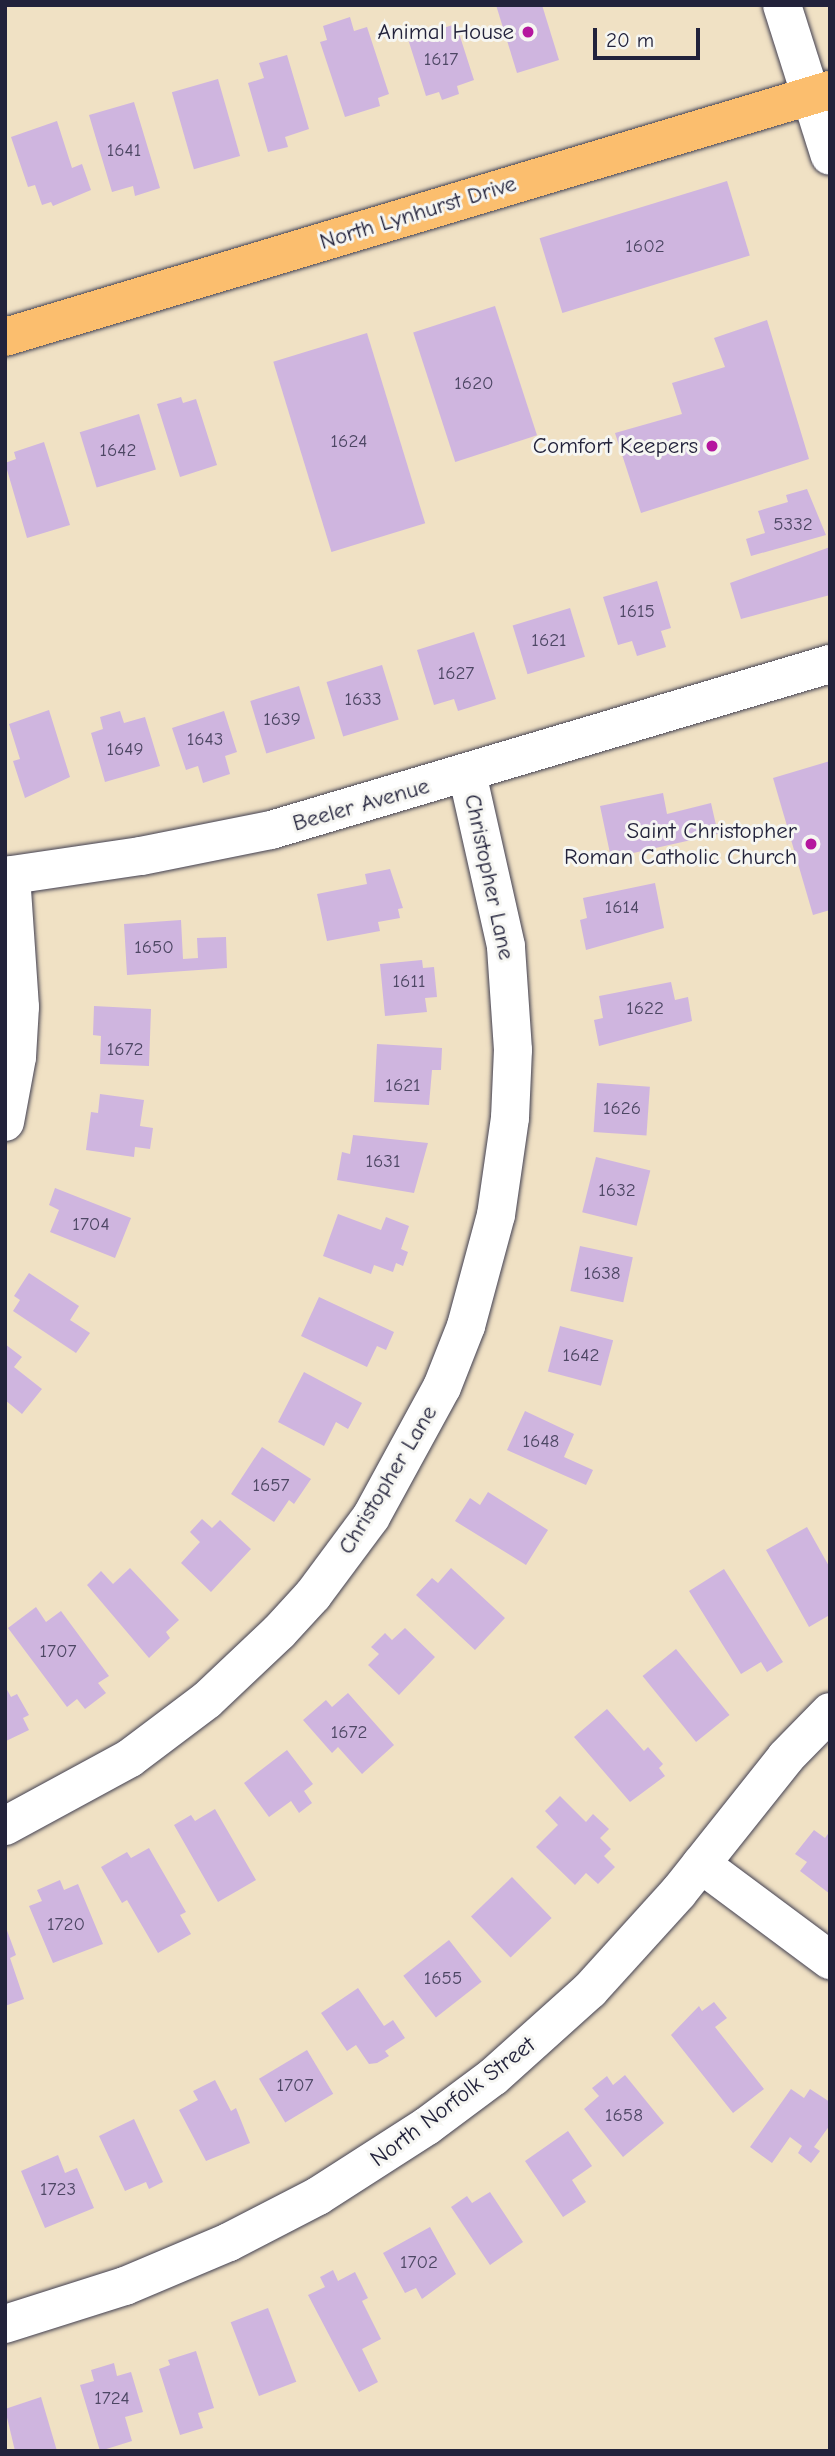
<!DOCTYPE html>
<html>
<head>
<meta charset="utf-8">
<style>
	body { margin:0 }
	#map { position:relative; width:835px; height:2456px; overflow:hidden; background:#f0e1c4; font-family:"Comic Neue",sans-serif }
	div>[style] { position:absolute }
	.building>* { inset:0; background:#cfb5df; transform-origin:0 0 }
	.roads { filter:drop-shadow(0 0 2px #413f50) drop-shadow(0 0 2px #413f50) }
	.minor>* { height:38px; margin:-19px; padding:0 19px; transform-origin:19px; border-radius:19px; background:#fff }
	.major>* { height:38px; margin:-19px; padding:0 19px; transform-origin:19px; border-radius:19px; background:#fbbe6e }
	.dots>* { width:19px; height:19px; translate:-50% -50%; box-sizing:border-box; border:4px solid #f6f6f2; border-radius:50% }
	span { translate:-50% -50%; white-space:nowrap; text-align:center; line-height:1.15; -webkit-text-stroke:6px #f6f6f2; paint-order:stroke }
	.number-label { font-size:19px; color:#4d4764 }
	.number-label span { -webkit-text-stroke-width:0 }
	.poi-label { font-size:23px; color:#22223b }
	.right { translate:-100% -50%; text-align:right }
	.street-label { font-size:23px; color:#22223b }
	.frame { position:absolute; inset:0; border:7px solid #22223b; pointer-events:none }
	.scale { position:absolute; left:593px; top:28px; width:107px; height:32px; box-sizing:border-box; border:4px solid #22223b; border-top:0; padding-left:9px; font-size:21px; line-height:24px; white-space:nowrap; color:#22223b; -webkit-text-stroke:5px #f6f6f2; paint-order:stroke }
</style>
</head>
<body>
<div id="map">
	<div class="building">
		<i style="clip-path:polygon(496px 5px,542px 5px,559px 60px,517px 73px)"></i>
		<i style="clip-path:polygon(350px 17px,354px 31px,367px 27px,389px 94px,378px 98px,380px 106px,345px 117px,320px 42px,327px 40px,323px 26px)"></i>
		<i style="clip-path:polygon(456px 24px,474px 80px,457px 86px,459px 94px,442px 100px,439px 92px,426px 96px,408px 39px)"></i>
		<i style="clip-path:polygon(287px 55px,309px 129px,285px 137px,288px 147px,268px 152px,248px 83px,264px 78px,259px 63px)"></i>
		<i style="left:218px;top:79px;width:80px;height:48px;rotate:74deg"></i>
		<i style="clip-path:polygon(134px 102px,160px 188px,135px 196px,133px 186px,112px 192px,89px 115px)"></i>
		<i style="clip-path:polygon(57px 121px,72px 168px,82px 164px,91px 190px,53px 206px,51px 202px,42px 205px,35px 185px,28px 187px,11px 137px)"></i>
		<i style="left:727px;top:181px;width:78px;height:196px;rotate:73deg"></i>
		<i style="left:495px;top:306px;width:136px;height:86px;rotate:72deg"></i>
		<i style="clip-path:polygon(767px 320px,809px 459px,641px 513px,615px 433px,682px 414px,672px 383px,725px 367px,714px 338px)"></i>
		<i style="left:367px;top:333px;width:199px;height:98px;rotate:73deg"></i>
		<i style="clip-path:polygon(181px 397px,183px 403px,196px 399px,217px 465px,180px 477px,157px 404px)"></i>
		<i style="left:139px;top:414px;width:58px;height:62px;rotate:73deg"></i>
		<i style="clip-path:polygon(44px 442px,70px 525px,27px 538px,5px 463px,16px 459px,14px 452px)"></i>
		<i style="clip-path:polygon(807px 489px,826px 535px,751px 556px,746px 539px,765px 533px,758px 511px,788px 502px,786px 495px)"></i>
		<i style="clip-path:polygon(830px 547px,830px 595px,741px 619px,730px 583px)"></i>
		<i style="clip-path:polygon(657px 581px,671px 628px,661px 631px,666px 647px,637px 656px,632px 641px,618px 645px,603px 597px)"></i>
		<i style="left:570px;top:608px;width:51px;height:60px;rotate:73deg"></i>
		<i style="clip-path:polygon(474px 632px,496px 699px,458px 711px,454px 699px,434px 705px,417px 650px)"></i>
		<i style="left:382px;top:665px;width:57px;height:58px;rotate:73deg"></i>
		<i style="left:299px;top:686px;width:55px;height:51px;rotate:73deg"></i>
		<i style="clip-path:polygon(49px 710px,70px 777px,25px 798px,13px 761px,20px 759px,9px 724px)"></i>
		<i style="clip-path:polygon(120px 711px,124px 723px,145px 717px,160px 766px,105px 782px,91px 733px,103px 729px,100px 717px)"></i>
		<i style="clip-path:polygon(224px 711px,237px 752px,225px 756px,230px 774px,203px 783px,198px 766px,186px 770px,172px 728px)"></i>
		<i style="clip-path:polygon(830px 761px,830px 910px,813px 915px,773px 778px)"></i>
		<i style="clip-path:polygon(663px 793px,667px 814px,711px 803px,718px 834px,611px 858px,600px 806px)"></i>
		<i style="clip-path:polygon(390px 869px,403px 908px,398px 909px,400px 918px,378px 922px,380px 931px,327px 941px,317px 894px,367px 884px,365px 874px)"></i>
		<i style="clip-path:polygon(655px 883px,664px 928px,586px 950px,580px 920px,587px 918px,583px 898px)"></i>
		<i style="clip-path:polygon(181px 920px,183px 959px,198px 958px,197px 938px,226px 937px,227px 968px,127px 975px,124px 924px)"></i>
		<i style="clip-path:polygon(422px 960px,423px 968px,434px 967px,437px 997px,425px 998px,427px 1012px,385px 1016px,380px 964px)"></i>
		<i style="clip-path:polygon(671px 982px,675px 1000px,688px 997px,692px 1021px,599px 1046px,594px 1020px,603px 1018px,599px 996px)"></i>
		<i style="clip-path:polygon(94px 1006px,151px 1009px,149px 1066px,100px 1064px,101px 1036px,93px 1035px)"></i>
		<i style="clip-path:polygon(377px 1044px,442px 1048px,441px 1070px,432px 1070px,429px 1105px,374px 1102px)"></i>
		<i style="left:597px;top:1083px;width:53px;height:49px;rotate:4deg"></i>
		<i style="clip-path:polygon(100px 1094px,144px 1100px,140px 1126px,153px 1128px,150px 1149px,135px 1147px,134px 1157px,86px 1150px,91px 1112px,98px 1113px)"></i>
		<i style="clip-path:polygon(353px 1135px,428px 1143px,414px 1193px,337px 1180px,342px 1152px,350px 1154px)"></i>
		<i style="left:596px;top:1157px;width:56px;height:57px;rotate:14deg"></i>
		<i style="clip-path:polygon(55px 1188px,131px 1218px,115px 1258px,50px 1232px,59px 1210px,49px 1205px)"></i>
		<i style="clip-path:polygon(338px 1214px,381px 1230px,386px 1217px,409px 1226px,401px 1249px,408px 1252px,403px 1266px,396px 1263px,393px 1272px,374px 1265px,371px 1274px,323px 1256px)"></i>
		<i style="left:580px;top:1246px;width:54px;height:46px;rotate:12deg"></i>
		<i style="clip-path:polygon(29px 1273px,79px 1306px,70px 1320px,90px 1333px,76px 1353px,13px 1311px,20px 1300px,14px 1296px)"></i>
		<i style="clip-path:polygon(319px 1297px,394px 1332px,386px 1350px,377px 1346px,367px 1367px,301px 1336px)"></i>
		<i style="left:560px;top:1326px;width:55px;height:47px;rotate:15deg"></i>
		<i style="clip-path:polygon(5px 1344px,22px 1357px,14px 1367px,42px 1389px,22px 1414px,5px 1400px)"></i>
		<i style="clip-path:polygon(304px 1372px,362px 1403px,348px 1429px,336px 1422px,324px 1446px,278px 1422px)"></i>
		<i style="clip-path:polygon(525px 1411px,574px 1434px,564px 1457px,593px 1470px,586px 1485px,507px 1450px)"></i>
		<i style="clip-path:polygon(262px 1447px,311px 1479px,294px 1504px,289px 1500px,274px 1522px,231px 1494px)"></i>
		<i style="clip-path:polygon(488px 1492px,548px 1530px,526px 1565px,455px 1521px,470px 1498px,480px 1505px)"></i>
		<i style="clip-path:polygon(202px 1519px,212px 1528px,220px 1520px,251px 1549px,211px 1592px,181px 1563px,200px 1542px,190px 1532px)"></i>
		<i style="clip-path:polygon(807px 1527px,830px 1568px,830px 1620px,828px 1616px,809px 1627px,766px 1550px)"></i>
		<i style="clip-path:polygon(130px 1568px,179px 1620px,166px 1632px,170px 1638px,149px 1658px,87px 1585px,101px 1571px,113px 1584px)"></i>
		<i style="clip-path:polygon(451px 1568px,505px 1618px,475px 1650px,416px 1595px,432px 1578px,438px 1583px)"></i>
		<i style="clip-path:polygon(724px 1569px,783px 1662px,767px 1672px,761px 1662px,741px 1674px,689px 1591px)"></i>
		<i style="clip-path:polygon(36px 1607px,46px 1622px,61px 1611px,109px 1676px,98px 1683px,106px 1693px,85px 1709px,77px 1699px,67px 1707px,8px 1628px)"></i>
		<i style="clip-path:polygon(405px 1628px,435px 1657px,399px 1695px,368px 1665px,379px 1654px,371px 1647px,385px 1633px,392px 1640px)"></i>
		<i style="left:676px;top:1649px;width:85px;height:43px;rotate:51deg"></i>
		<i style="clip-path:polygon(5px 1686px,11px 1697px,17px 1694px,29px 1715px,23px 1718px,29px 1730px,6px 1741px)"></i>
		<i style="clip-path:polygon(348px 1693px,394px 1745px,362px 1774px,338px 1747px,332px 1753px,303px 1720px,326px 1700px,332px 1707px)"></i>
		<i style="clip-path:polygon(607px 1709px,644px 1751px,648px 1747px,663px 1764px,659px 1768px,665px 1776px,630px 1802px,574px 1737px)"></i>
		<i style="clip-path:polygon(287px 1750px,313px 1784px,304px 1791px,312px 1803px,299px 1813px,291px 1801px,269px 1817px,244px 1783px)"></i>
		<i style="clip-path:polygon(560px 1796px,586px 1822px,593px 1814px,609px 1829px,600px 1838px,611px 1849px,604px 1856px,615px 1867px,598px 1884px,586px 1873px,575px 1885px,536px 1847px,558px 1825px,545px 1811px)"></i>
		<i style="clip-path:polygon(215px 1809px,256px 1880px,218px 1902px,174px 1825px,191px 1815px,195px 1821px)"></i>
		<i style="clip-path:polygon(814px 1830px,825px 1838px,830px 1831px,830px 1894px,800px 1871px,807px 1862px,795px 1854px)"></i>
		<i style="clip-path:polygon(149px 1848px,186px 1912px,180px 1915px,191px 1934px,158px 1953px,127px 1900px,122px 1903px,101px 1867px,127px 1852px,131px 1858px)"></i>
		<i style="left:512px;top:1877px;width:57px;height:57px;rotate:46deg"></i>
		<i style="clip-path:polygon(60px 1880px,64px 1890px,78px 1884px,103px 1944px,53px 1963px,29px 1906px,42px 1901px,37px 1890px)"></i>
		<i style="clip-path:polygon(5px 1925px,16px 1955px,10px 1958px,24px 1999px,5px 2006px)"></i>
		<i style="left:449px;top:1940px;width:53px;height:58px;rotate:52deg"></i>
		<i style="clip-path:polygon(358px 1988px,384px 2026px,393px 2020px,405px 2038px,385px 2051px,389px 2056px,377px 2063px,369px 2064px,356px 2045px,347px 2051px,321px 2013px)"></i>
		<i style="clip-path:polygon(714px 2002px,727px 2018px,715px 2027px,764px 2089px,733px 2113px,671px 2035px,699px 2006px,702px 2011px)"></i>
		<i style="left:307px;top:2050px;width:51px;height:56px;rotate:59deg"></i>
		<i style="clip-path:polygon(625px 2075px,664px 2123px,623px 2157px,584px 2109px,599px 2096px,592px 2088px,607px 2076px,613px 2085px)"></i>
		<i style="clip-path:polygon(215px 2080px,231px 2111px,236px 2108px,250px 2143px,206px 2161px,179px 2110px,198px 2100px,193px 2091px)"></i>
		<i style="clip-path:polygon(791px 2089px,804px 2098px,810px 2089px,830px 2102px,830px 2125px,814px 2147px,820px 2151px,811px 2163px,798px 2153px,802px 2146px,790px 2137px,772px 2163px,750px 2147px)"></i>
		<i style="clip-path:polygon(134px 2119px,163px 2182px,149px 2189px,146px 2182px,125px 2191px,99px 2136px)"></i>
		<i style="clip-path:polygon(568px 2131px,592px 2166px,572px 2180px,586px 2202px,563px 2217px,525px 2161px)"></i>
		<i style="clip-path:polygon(58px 2155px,65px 2173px,77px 2168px,94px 2208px,45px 2228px,21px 2171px)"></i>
		<i style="clip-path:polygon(490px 2192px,523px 2242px,490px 2265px,451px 2207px,467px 2196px,472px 2203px)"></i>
		<i style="clip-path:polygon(430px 2227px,456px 2274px,422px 2299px,416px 2288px,405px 2293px,383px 2253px)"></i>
		<i style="clip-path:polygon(333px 2270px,338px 2281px,355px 2272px,368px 2298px,362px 2301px,381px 2339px,362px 2349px,378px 2382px,359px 2392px,308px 2295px,325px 2287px,320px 2277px)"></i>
		<i style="left:268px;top:2308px;width:79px;height:40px;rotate:69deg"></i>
		<i style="clip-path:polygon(196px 2351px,214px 2408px,198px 2413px,203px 2428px,180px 2435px,159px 2369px,170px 2365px,168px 2360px)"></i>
		<i style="clip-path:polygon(114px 2363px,117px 2376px,131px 2372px,143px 2412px,125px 2417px,132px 2441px,100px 2451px,80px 2385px,94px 2381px,91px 2370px)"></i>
		<i style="clip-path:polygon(41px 2397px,57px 2451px,15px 2451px,5px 2409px)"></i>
	</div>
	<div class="roads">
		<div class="minor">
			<i style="left:782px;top:5px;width:158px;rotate:72.4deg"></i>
			<i style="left:5px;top:876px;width:137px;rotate:-8.4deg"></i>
			<i style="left:141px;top:856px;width:133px;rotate:-11.3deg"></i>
			<i style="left:271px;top:830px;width:583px;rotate:-16.54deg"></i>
			<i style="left:5px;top:1122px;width:66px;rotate:-79.5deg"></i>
			<i style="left:17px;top:1057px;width:50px;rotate:-86.6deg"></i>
			<i style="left:20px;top:1007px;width:132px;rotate:-93.9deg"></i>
			<i style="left:5px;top:1826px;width:142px;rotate:-28.5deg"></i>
			<i style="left:130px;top:1758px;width:96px;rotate:-37deg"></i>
			<i style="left:207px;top:1700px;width:99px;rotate:-43.4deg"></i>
			<i style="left:279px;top:1632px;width:50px;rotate:-47.4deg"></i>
			<i style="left:313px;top:1595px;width:97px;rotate:-53.4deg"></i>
			<i style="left:371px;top:1517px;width:148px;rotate:-61.4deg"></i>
			<i style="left:442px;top:1387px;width:66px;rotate:-68.5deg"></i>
			<i style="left:466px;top:1326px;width:115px;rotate:-74.9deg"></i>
			<i style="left:496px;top:1215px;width:98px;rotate:-81.8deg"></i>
			<i style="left:510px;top:1118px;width:68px;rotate:-87.5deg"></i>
			<i style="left:513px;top:1050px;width:104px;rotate:-93.9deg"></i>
			<i style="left:506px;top:946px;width:177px;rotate:-102.7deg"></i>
			<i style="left:701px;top:1864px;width:161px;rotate:36.7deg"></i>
			<i style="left:5px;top:2324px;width:126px;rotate:-17.6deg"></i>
			<i style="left:125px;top:2286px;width:113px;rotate:-22.9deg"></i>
			<i style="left:229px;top:2242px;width:100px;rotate:-27.3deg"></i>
			<i style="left:318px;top:2196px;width:130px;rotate:-32.7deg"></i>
			<i style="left:427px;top:2126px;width:82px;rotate:-36.6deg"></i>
			<i style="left:493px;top:2077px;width:130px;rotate:-41.9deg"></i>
			<i style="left:590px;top:1990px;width:131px;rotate:-47.8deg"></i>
			<i style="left:678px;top:1893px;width:174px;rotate:-51.5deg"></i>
			<i style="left:786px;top:1757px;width:63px;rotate:-45.6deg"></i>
		</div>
		<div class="major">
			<i style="left:5px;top:337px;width:861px;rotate:-16.67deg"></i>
		</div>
	</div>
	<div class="dots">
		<i style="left:528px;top:32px;background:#b5179e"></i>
		<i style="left:712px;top:446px;background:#b5179e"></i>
		<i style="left:811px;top:844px;background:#b5179e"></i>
	</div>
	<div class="number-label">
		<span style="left:441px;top:60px">1617</span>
		<span style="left:124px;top:151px">1641</span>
		<span style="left:645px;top:247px">1602</span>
		<span style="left:474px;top:384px">1620</span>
		<span style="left:349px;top:442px">1624</span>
		<span style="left:118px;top:451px">1642</span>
		<span style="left:793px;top:525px">5332</span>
		<span style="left:637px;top:612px">1615</span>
		<span style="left:549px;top:641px">1621</span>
		<span style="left:456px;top:674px">1627</span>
		<span style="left:363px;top:700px">1633</span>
		<span style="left:282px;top:720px">1639</span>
		<span style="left:205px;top:740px">1643</span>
		<span style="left:125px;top:750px">1649</span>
		<span style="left:622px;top:908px">1614</span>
		<span style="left:154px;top:948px">1650</span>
		<span style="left:409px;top:982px">1611</span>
		<span style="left:645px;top:1009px">1622</span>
		<span style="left:125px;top:1050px">1672</span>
		<span style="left:403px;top:1086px">1621</span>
		<span style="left:622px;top:1109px">1626</span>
		<span style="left:383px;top:1162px">1631</span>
		<span style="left:617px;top:1191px">1632</span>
		<span style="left:91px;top:1225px">1704</span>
		<span style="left:602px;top:1274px">1638</span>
		<span style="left:581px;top:1356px">1642</span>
		<span style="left:541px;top:1442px">1648</span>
		<span style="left:271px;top:1486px">1657</span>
		<span style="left:58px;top:1652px">1707</span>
		<span style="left:349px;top:1733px">1672</span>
		<span style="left:66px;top:1925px">1720</span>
		<span style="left:443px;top:1979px">1655</span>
		<span style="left:295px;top:2086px">1707</span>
		<span style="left:624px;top:2116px">1658</span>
		<span style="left:58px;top:2190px">1723</span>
		<span style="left:419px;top:2263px">1702</span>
		<span style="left:112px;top:2399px">1724</span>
	</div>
	<div class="poi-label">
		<span class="right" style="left:514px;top:32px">Animal House</span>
		<span class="right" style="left:698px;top:446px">Comfort Keepers</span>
		<span class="right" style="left:797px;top:844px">Saint Christopher<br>Roman Catholic Church</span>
	</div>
	<div class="street-label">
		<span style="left:418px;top:213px;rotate:-17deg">North Lynhurst Drive</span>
		<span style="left:361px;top:805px;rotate:-16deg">Beeler Avenue</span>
		<span style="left:489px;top:877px;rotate:78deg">Christopher Lane</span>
		<span style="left:388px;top:1480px;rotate:-59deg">Christopher Lane</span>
		<span style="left:453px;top:2102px;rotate:-37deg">North Norfolk Street</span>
	</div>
	<div class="frame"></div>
	<div class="scale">20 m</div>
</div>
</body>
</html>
